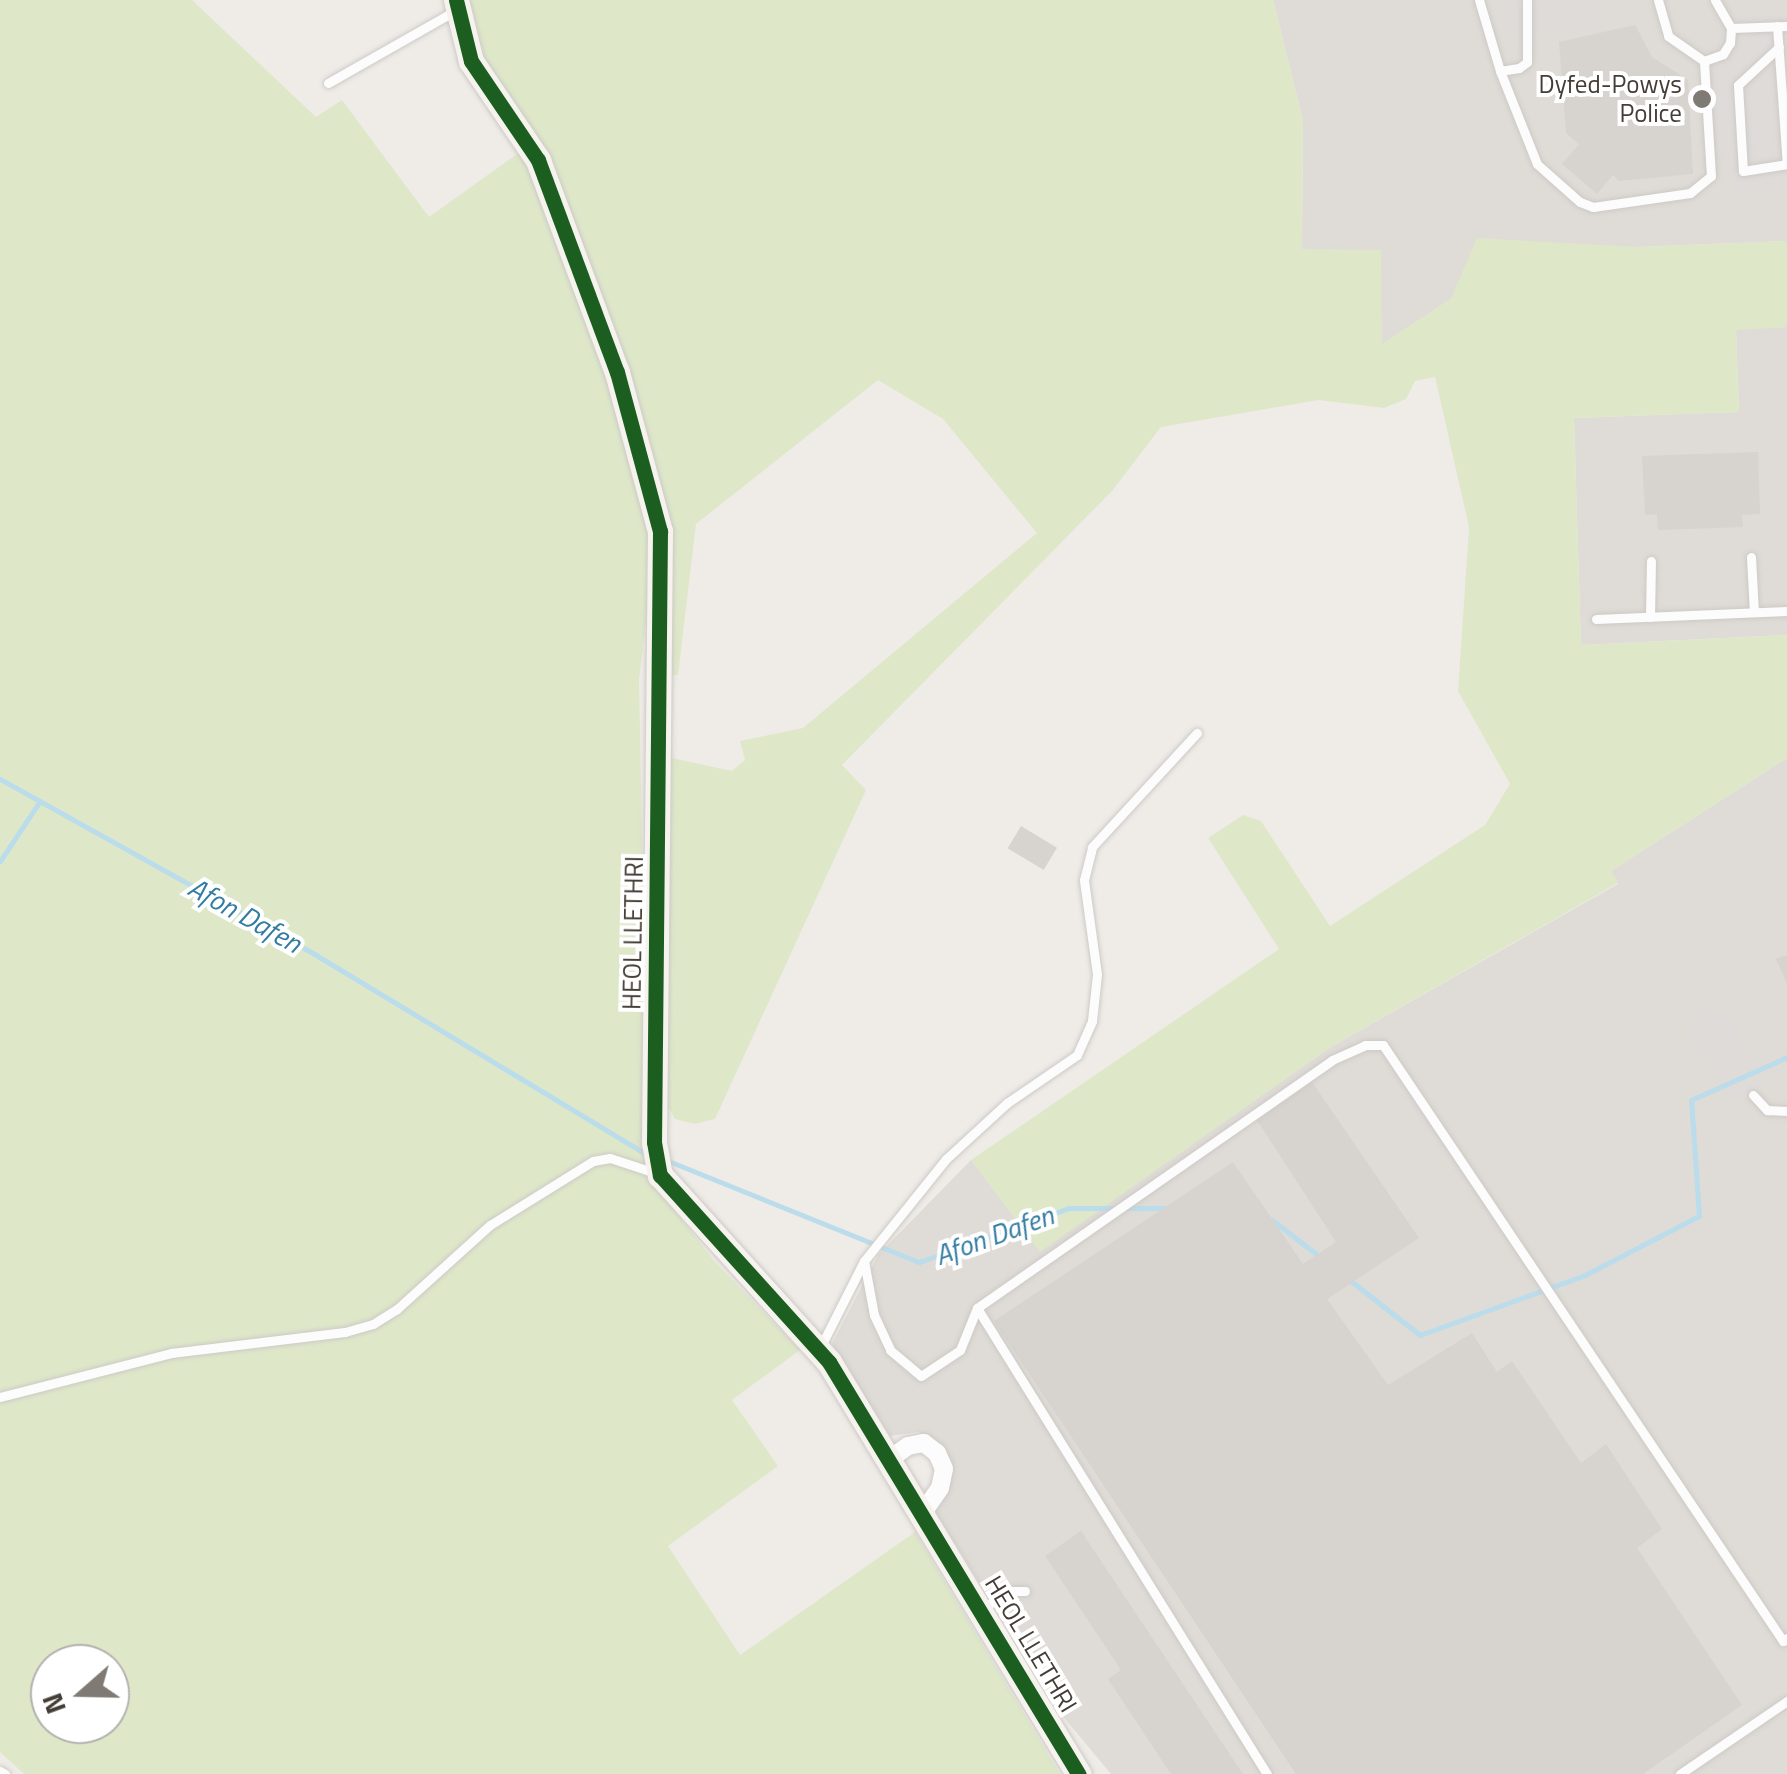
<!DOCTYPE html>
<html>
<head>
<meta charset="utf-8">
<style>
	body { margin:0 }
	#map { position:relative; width:1787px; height:1774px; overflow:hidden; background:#efece8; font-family:"Titillium Web",sans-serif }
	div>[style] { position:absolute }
	.industrial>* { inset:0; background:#dfdbd6 }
	.green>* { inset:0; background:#dee8c9 }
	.parking>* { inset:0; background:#dedbd8 }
	.stream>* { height:5px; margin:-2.5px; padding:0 2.5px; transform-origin:2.5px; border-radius:2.5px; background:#badceb }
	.building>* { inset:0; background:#d7d3cf; transform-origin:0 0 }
	.roads { filter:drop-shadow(0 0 2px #cdcac6) drop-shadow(0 0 2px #cdcac6) }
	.lane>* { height:9px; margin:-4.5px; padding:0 4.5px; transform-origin:4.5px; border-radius:4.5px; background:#fdfcfc }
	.street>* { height:18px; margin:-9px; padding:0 9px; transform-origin:9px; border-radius:9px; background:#fdfcfc }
	.secondary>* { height:25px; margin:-12.5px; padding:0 12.5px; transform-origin:12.5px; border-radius:12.5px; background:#f6f3ee }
	.cycleway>* { height:15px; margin:-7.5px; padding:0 7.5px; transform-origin:7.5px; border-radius:7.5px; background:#1b5e20 }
	.dots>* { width:28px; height:28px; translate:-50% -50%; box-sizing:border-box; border:5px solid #fff; border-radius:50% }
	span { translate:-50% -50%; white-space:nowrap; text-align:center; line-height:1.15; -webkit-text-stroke:8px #fff; paint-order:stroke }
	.poi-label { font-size:25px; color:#443d35 }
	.right { translate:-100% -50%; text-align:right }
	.street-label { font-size:25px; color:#443d35 }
	.water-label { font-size:28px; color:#327ca2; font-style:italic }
	.north { position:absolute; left:30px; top:1644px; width:100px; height:100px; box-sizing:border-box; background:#fff; border:2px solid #b4b1ae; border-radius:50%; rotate:250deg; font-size:28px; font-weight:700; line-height:40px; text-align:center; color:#443d35 }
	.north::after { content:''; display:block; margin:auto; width:35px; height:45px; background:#807a74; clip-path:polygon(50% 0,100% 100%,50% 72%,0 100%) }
</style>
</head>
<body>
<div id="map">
	<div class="industrial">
		<i style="clip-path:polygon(1273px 0,1787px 0,1787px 241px,1637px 247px,1451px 299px,1381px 345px,1302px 250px,1303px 121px)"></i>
		<i style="clip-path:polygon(1787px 327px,1787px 635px,1581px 645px,1574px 418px,1739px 412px,1736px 329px)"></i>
		<i style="clip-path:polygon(1787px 758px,1787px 1774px,1111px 1774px,1061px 1714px,935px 1511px,949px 1488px,952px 1464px,941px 1444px,918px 1432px,890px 1436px,832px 1344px,878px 1255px,971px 1160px,1040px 1251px,1329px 1048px,1618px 884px,1611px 871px)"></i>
	</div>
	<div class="green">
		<i style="clip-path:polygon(evenodd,0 0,192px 0,316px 117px,342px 100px,429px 217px,524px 149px,604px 356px,649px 529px,649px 599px,639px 680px,646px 1059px,657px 1188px,714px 1261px,800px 1350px,732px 1400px,778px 1466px,668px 1546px,740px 1655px,915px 1532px,1060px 1774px,24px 1774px,0 1752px,0 0,50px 1664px,110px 1664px,110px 1724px,50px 1724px,50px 1664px)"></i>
		<i style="clip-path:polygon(457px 0,1273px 0,1303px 121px,1302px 249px,1381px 250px,1382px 344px,1451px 299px,1477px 238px,1637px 247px,1787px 241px,1787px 327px,1736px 330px,1739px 412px,1574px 418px,1581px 645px,1787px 635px,1787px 758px,1611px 871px,1618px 883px,1329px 1048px,1040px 1252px,971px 1160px,1279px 949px,1208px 838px,1243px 815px,1261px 821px,1330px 926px,1485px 825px,1510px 784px,1458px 691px,1469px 527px,1435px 377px,1415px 381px,1406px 399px,1384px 408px,1319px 400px,1161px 427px,1112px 491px,842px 765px,866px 790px,715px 1119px,694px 1124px,675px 1119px,665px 1102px,669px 720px,672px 758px,732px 771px,745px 760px,740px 741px,803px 728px,1037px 533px,943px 419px,878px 380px,696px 524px,678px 675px,657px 676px,650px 482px,505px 107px)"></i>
	</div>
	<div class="parking">
		<i style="clip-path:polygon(1505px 0,1600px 0,1602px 32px,1508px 40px)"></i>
		<i style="clip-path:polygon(1739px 14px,1787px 16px,1787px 186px,1737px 193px,1734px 169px,1718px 170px,1713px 79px,1730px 64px,1739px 44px,1743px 27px)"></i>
		<i style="clip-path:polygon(1706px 1010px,1724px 1014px,1767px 1077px,1749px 1098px,1732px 1100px,1689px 1035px,1695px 1016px)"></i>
	</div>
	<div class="stream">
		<i style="left:0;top:779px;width:362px;rotate:29.1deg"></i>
		<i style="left:316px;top:955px;width:385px;rotate:31.1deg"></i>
		<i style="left:0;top:861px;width:72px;rotate:-56.3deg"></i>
		<i style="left:666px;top:1160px;width:273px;rotate:22deg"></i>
		<i style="left:919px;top:1262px;width:159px;rotate:-19.8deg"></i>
		<i style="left:1069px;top:1208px;width:101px"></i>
		<i style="left:1272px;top:1220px;width:59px;rotate:37.5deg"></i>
		<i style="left:1347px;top:1278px;width:93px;rotate:38deg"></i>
		<i style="left:1420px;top:1335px;width:176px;rotate:-20deg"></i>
		<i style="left:1585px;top:1275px;width:128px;rotate:-27.4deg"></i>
		<i style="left:1699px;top:1216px;width:116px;rotate:-93.9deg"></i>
		<i style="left:1691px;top:1100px;width:105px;rotate:-24.1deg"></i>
	</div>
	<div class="building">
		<i style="clip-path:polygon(1635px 25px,1652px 57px,1688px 80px,1693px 174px,1619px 181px,1613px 175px,1597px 194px,1562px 164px,1579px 144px,1566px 133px,1559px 42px)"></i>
		<i style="clip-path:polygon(1758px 452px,1760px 514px,1742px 515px,1743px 527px,1658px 530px,1657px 514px,1645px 515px,1642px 456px)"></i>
		<i style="left:1021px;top:826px;width:42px;height:26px;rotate:31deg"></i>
		<i style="clip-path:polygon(1787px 955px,1787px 984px,1776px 959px)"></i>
		<i style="clip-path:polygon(1312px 1082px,1419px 1238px,1327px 1299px,1388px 1385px,1472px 1333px,1497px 1372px,1512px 1361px,1581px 1463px,1606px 1444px,1662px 1529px,1637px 1548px,1742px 1705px,1643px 1774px,1296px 1774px,994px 1321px,1233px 1162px,1303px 1264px,1336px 1242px,1257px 1120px)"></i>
		<i style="clip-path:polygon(1081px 1531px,1243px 1774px,1171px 1774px,1108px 1679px,1121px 1670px,1045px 1556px)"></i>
	</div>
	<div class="roads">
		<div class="lane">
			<i style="left:1479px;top:0;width:74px;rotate:73.5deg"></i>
			<i style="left:1500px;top:71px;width:100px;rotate:68.3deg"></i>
			<i style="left:1537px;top:164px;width:57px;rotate:41.5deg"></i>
			<i style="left:1580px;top:202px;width:14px;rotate:21deg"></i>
			<i style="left:1593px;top:207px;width:98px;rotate:-8.2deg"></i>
			<i style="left:1690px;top:193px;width:27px;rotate:-39deg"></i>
			<i style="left:1711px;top:176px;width:115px;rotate:-93.5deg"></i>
			<i style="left:1658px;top:0;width:37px;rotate:74deg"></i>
			<i style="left:1668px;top:36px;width:44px;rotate:34.8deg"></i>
			<i style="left:1704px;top:61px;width:20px;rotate:-20deg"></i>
			<i style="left:1723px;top:54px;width:13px;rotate:-58deg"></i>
			<i style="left:1730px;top:43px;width:15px;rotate:-86deg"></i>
			<i style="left:1731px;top:28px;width:32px;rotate:-120deg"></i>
			<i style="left:1777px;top:26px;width:138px;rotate:85.9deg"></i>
			<i style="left:1731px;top:28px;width:56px;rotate:-2deg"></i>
			<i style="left:1779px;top:47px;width:56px;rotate:137.2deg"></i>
			<i style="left:1738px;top:85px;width:86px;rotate:86.7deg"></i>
			<i style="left:1743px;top:171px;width:45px;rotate:-9deg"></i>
			<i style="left:1500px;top:71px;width:19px;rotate:-9deg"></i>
			<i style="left:1519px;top:68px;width:10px;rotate:-37deg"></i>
			<i style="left:1527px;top:62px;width:62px;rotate:-90deg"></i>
			<i style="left:328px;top:83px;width:146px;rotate:-29.6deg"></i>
			<i style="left:1751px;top:557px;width:55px;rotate:86.9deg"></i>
			<i style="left:1650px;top:617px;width:56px;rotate:-89deg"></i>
			<i style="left:1596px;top:619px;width:191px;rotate:-2.4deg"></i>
			<i style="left:1753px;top:1095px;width:21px;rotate:47deg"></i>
			<i style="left:1767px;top:1110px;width:20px;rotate:3deg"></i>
			<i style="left:864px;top:1261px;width:55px;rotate:79.5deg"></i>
			<i style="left:874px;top:1315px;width:38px;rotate:65deg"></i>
			<i style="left:890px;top:1350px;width:40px;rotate:40deg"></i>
			<i style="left:921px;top:1376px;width:47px;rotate:-33.7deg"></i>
			<i style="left:960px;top:1350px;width:45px;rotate:-68deg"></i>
			<i style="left:977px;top:1308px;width:433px;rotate:-34.9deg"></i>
			<i style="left:1332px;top:1060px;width:36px;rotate:-24deg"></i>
			<i style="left:1365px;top:1045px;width:18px"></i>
			<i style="left:1383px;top:1045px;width:718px;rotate:56.13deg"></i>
			<i style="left:1783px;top:1641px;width:5px;rotate:-37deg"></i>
			<i style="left:977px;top:1308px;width:549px;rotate:58.11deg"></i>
			<i style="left:821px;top:1346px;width:95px;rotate:-63.2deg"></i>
			<i style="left:864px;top:1261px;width:131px;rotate:-51.2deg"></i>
			<i style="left:946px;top:1159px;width:83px;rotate:-42.6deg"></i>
			<i style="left:1007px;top:1103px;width:85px;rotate:-34.4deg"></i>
			<i style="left:1077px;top:1055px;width:37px;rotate:-66deg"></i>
			<i style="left:1092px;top:1021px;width:47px;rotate:-83.9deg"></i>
			<i style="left:1097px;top:974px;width:95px;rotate:-97.9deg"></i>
			<i style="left:1084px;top:880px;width:34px;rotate:-76deg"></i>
			<i style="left:1092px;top:847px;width:155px;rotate:-47.4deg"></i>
			<i style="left:0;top:1397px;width:177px;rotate:-14.4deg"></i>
			<i style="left:171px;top:1353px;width:175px;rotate:-6.9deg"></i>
			<i style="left:345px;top:1332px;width:29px;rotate:-16deg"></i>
			<i style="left:373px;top:1324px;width:28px;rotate:-32deg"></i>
			<i style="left:397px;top:1309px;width:125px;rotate:-42.1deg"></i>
			<i style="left:490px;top:1225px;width:121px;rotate:-31.9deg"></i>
			<i style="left:593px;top:1161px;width:17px;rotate:-10deg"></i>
			<i style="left:610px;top:1158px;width:48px;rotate:18.1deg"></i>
			<i style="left:983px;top:1608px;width:32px;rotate:-32deg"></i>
			<i style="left:1010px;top:1591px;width:15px"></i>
			<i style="left:0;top:1771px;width:6px;rotate:31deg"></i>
			<i style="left:1680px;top:1774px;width:130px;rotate:-34.3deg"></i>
		</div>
		<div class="street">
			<i style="left:890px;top:1459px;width:22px;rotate:-36deg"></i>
			<i style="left:908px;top:1446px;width:16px;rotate:-11deg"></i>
			<i style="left:924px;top:1443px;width:16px;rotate:38deg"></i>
			<i style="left:937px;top:1453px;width:17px;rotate:66deg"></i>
			<i style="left:944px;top:1469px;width:19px;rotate:102deg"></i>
			<i style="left:940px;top:1488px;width:29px;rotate:125deg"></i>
		</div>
		<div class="secondary">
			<i style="left:456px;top:0;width:63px;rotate:76.2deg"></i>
			<i style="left:471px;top:61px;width:120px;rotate:55.9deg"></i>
			<i style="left:538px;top:160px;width:226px;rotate:69.6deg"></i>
			<i style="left:617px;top:372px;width:165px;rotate:74.9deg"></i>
			<i style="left:660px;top:531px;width:611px;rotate:90.56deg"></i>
			<i style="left:654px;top:1142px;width:34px;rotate:80deg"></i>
			<i style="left:660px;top:1175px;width:252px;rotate:47.9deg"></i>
			<i style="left:829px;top:1362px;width:482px;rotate:58.8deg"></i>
		</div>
	</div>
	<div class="cycleway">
		<i style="left:456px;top:0;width:63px;rotate:76.2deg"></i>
		<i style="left:471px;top:61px;width:120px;rotate:55.9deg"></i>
		<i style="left:538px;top:160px;width:226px;rotate:69.6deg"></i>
		<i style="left:617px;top:372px;width:165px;rotate:74.9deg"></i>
		<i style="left:660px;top:531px;width:611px;rotate:90.56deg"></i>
		<i style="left:654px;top:1142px;width:34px;rotate:80deg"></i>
		<i style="left:660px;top:1175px;width:252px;rotate:47.9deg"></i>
		<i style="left:829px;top:1362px;width:482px;rotate:58.8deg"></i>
	</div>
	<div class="dots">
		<i style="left:1702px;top:99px;background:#807a74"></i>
	</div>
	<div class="poi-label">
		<span class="right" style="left:1682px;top:99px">Dyfed-Powys<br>Police</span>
	</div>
	<div class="street-label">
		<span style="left:633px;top:933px;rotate:-89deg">HEOL LLETHRI</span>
		<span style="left:1031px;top:1644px;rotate:59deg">HEOL LLETHRI</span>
	</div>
	<div class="water-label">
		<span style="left:245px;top:915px;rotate:29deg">Afon Dafen</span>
		<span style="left:994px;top:1235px;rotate:-20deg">Afon Dafen</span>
	</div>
	<div class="north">N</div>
</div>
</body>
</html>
